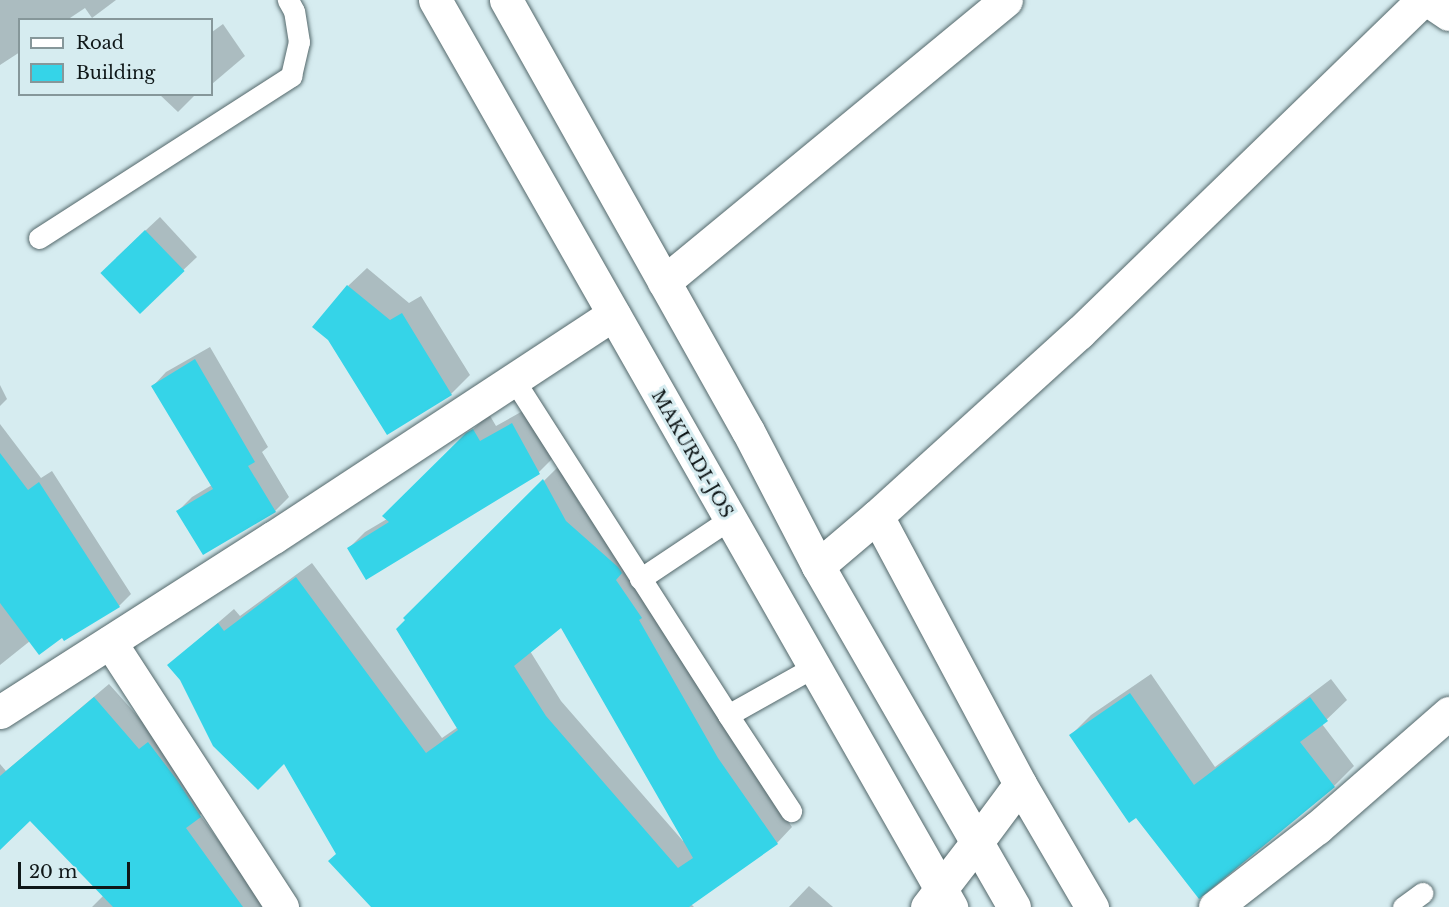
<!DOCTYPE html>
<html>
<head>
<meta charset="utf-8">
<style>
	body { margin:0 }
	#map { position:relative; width:1449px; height:907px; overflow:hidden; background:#d6ecf0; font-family:"Libre Baskerville",serif }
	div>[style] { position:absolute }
	.shadow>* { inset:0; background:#0003 }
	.building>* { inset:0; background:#35d4e8; transform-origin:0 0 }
	.roads { filter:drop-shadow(0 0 2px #54686b) drop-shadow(0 0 2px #54686b) }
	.lane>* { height:21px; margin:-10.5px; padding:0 10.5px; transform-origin:10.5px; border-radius:10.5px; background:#fff }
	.street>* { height:33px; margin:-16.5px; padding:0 16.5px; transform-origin:16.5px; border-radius:16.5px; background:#fff }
	.secondary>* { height:33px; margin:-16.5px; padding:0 16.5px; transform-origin:16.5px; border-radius:16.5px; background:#fff }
	.highway>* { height:33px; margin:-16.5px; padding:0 16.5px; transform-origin:16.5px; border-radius:16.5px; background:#fff }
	span { translate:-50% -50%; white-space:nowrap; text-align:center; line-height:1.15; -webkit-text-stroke:6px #d6ecf0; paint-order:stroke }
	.street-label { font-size:18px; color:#0f1718 }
	.legend { position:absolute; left:18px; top:18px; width:195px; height:78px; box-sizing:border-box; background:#d6ecf0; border:2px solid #86979a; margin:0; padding:8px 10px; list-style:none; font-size:18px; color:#0f1718 }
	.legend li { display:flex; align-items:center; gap:12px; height:30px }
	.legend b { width:30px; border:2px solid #86979a }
	.scale { position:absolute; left:18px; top:862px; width:112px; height:27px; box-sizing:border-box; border:3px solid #0f1718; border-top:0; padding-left:8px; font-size:18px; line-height:21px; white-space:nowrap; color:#0f1718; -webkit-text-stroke:4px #d6ecf0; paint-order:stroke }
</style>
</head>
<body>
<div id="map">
	<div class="shadow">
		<i style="clip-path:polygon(0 0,116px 0,92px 18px,85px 8px,67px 20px,20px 20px,20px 52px,0 65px)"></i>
		<i style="clip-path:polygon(223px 24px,245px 56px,212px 84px,212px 32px)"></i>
		<i style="clip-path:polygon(159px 94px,196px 94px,178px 112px)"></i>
		<i style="clip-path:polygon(160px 217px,197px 257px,139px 312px,116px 258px)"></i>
		<i style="clip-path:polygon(367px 268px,409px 303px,421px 296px,470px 375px,451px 394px,348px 286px)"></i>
		<i style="clip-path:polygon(210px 347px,268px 447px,262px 452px,289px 497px,275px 511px,178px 511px,192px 497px,212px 485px,153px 386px,166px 372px)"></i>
		<i style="clip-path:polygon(0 385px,7px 399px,0 406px)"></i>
		<i style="clip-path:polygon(528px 408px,555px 456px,539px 472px,349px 548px,365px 532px,387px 519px,400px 500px,489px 414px,496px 426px)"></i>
		<i style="clip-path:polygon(0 424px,41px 478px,52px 471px,131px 594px,119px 606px,63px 636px,30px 641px,0 665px)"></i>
		<i style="clip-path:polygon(evenodd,559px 466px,581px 506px,633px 551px,654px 604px,733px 742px,792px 827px,777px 843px,691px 904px,694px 907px,374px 907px,285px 761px,181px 679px,169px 665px,234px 609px,240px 616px,312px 563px,442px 738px,458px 727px,405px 618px,559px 466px,562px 626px,685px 840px,683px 841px,561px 701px,530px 651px,562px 626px)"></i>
		<i style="clip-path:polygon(1151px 674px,1215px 767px,1331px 679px,1347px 700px,1322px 724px,1354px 766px,1334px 786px,1199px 896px,1071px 735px,1091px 715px)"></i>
		<i style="clip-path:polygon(109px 684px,214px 802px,200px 815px,254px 889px,284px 907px,92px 907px,104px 895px,30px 819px,0 848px,0 764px,6px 771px)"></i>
		<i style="clip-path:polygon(809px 886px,833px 907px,789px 907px)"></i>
	</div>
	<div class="building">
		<i style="left:145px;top:230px;width:57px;height:62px;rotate:46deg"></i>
		<i style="clip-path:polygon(347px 285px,390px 320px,402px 313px,452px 395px,387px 435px,328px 340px,312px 327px)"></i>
		<i style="clip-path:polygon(195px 359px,255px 462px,248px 466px,276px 512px,203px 555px,176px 511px,213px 489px,151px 386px)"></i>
		<i style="clip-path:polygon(512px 423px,540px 474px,366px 580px,347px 548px,389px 522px,382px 516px,466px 433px,473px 429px,480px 441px)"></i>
		<i style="clip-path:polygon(0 453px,28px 490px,39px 482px,120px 607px,64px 641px,62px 638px,39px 655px,0 603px)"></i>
		<i style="clip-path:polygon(evenodd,543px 479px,566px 521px,618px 567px,622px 573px,616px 580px,642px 618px,639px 620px,718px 758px,778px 844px,689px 907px,371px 907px,328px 861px,336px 854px,284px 764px,258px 790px,213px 746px,180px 680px,167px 665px,218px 623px,224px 631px,296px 577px,426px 753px,458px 730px,396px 629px,405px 620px,403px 618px,543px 479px,561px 628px,693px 858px,678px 868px,546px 716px,514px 666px,561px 628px)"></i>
		<i style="clip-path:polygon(1130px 693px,1194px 785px,1310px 697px,1328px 721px,1300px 742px,1335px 787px,1199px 899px,1136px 818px,1129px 823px,1069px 735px)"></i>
		<i style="clip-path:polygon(94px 697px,139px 749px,148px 742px,177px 780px,201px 817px,186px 828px,243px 907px,113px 907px,30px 821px,0 850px,0 776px)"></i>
	</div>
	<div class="roads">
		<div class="lane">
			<i style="left:39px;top:238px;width:300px;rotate:-32.7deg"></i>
			<i style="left:291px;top:76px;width:35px;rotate:-77deg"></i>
			<i style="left:299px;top:42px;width:31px;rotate:-99deg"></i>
			<i style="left:294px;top:11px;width:13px;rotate:-119deg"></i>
			<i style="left:514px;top:380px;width:398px;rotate:57.4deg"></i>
			<i style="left:728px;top:715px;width:98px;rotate:-29.2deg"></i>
			<i style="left:640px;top:579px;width:108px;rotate:-33.7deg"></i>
			<i style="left:728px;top:715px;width:115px;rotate:56.7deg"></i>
			<i style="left:1403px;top:907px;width:24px;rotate:-36deg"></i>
		</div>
		<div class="street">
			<i style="left:1428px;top:0;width:25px;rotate:34deg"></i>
			<i style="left:664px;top:282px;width:443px;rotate:-39.5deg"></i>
			<i style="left:877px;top:516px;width:304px;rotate:61.9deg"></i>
			<i style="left:1020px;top:784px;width:143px;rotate:59.7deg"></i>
			<i style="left:818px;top:566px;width:77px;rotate:-40.3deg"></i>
			<i style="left:877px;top:516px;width:273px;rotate:-42.2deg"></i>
			<i style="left:1079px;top:333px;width:479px;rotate:-44.1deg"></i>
			<i style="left:110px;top:642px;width:316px;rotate:57deg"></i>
			<i style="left:0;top:712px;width:325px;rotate:-32.6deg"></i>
			<i style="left:274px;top:537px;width:406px;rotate:-33.3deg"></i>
			<i style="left:977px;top:842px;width:72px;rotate:-53.4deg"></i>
			<i style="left:1215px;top:907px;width:129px;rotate:-37.8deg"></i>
			<i style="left:1317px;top:828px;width:175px;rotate:-41.1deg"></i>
		</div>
		<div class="secondary">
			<i style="left:927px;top:907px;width:82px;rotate:-52.4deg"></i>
		</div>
		<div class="highway">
			<i style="left:435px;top:0;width:1044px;rotate:60.36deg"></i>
			<i style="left:506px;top:0;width:494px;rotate:60.7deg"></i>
			<i style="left:748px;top:431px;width:152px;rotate:62.6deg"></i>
			<i style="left:818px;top:566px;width:393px;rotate:60.1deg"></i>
		</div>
	</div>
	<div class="street-label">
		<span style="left:692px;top:454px;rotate:60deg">MAKURDI-JOS</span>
	</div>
	<ul class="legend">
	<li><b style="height:8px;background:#fff"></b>Road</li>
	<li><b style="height:16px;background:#35d4e8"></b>Building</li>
	</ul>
	<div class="scale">20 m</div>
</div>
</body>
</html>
